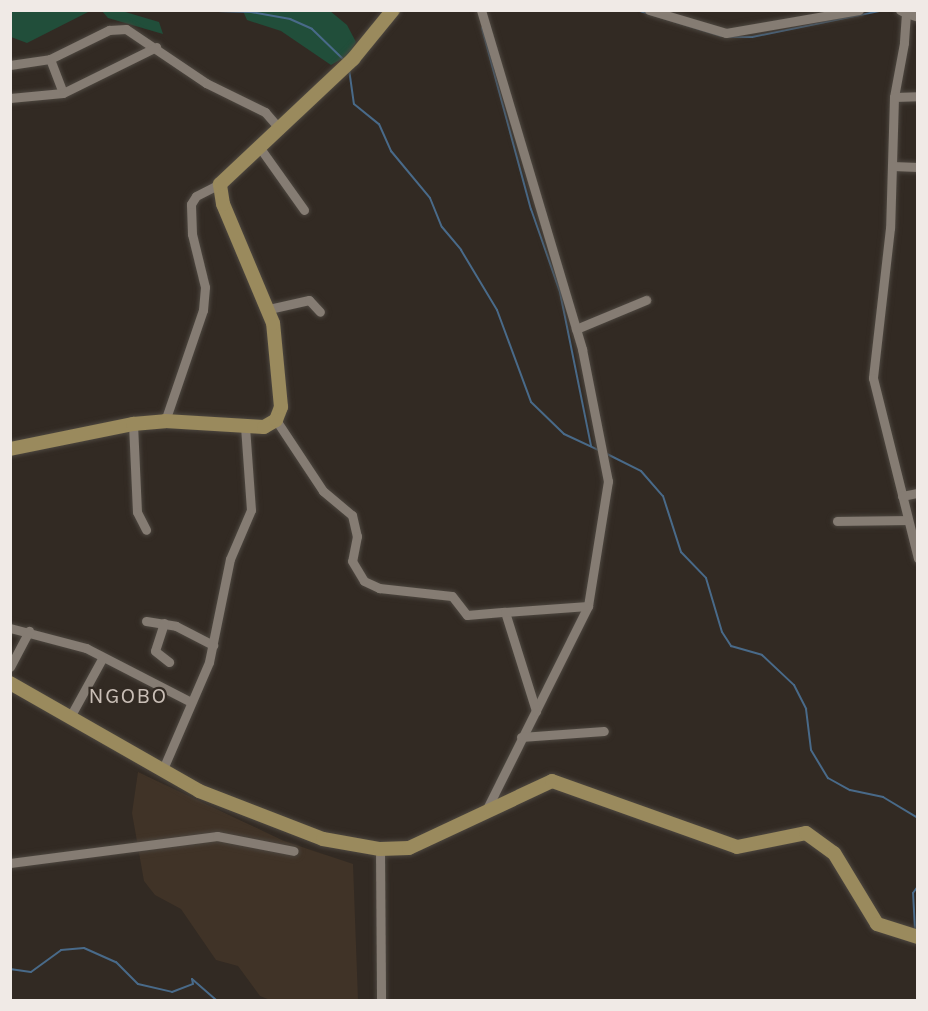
<!DOCTYPE html>
<html>
<head>
<meta charset="utf-8">
<style>
	body { margin:0 }
	#map { position:relative; width:928px; height:1011px; overflow:hidden; background:#322a23; font-family:Karla,sans-serif }
	div>[style] { position:absolute }
	.built>* { inset:0; background:#403327 }
	.green>* { inset:0; background:#214e3a }
	.stream>* { height:2px; margin:-1px; padding:0 1px; transform-origin:1px; border-radius:1px; background:#496a89 }
	.roads { filter:drop-shadow(0 0 2px #4d4740) drop-shadow(0 0 2px #4d4740) }
	.street>* { height:9px; margin:-4.5px; padding:0 4.5px; transform-origin:4.5px; border-radius:4.5px; background:#857c73 }
	.secondary>* { height:14px; margin:-7px; padding:0 7px; transform-origin:7px; border-radius:7px; background:#9a8a5d }
	span { translate:-50% -50%; white-space:nowrap; text-align:center; line-height:1.15; -webkit-text-stroke:4.5px #322a23; paint-order:stroke }
	.quarter-label { font-size:22px; color:#c9beb6; letter-spacing:1.5px }
	.frame { position:absolute; inset:0; border:12px solid #f0eae6; pointer-events:none }
</style>
</head>
<body>
<div id="map">
	<div class="built">
		<i style="clip-path:polygon(138px 772px,284px 841px,353px 864px,358px 1000px,270px 1000px,260px 996px,238px 966px,216px 960px,181px 909px,155px 895px,144px 881px,132px 813px)"></i>
	</div>
	<div class="green">
		<i style="clip-path:polygon(10px 11px,11px 10px,90px 11px,27px 43px,11px 37px)"></i>
		<i style="clip-path:polygon(102px 11px,122px 11px,159px 22px,163px 34px,108px 18px)"></i>
		<i style="clip-path:polygon(243px 11px,330px 11px,347px 25px,356px 42px,349px 55px,331px 65px,281px 31px,247px 20px)"></i>
	</div>
	<div class="stream">
		<i style="left:185px;top:10px;width:66px;rotate:1.7deg"></i>
		<i style="left:251px;top:12px;width:40px;rotate:10deg"></i>
		<i style="left:290px;top:19px;width:24px;rotate:24deg"></i>
		<i style="left:312px;top:29px;width:46px;rotate:44.1deg"></i>
		<i style="left:637px;top:10px;width:88px;rotate:17.2deg"></i>
		<i style="left:482px;top:28px;width:188px;rotate:74.9deg"></i>
		<i style="left:531px;top:209px;width:88px;rotate:70.7deg"></i>
		<i style="left:560px;top:292px;width:157px;rotate:78.6deg"></i>
		<i style="left:726px;top:37px;width:26px"></i>
		<i style="left:752px;top:37px;width:136px;rotate:-11.5deg"></i>
		<i style="left:349px;top:69px;width:35px;rotate:82deg"></i>
		<i style="left:354px;top:104px;width:32px;rotate:39deg"></i>
		<i style="left:379px;top:124px;width:30px;rotate:66deg"></i>
		<i style="left:391px;top:151px;width:61px;rotate:50.3deg"></i>
		<i style="left:430px;top:198px;width:31px;rotate:68deg"></i>
		<i style="left:442px;top:227px;width:30px;rotate:50deg"></i>
		<i style="left:461px;top:250px;width:70px;rotate:59deg"></i>
		<i style="left:497px;top:310px;width:98px;rotate:69.7deg"></i>
		<i style="left:531px;top:402px;width:46px;rotate:44.1deg"></i>
		<i style="left:564px;top:434px;width:40px;rotate:25deg"></i>
		<i style="left:605px;top:453px;width:40px;rotate:26.6deg"></i>
		<i style="left:641px;top:471px;width:33px;rotate:49deg"></i>
		<i style="left:663px;top:496px;width:59px;rotate:72.2deg"></i>
		<i style="left:681px;top:552px;width:36px;rotate:46deg"></i>
		<i style="left:706px;top:578px;width:56px;rotate:73.5deg"></i>
		<i style="left:722px;top:632px;width:17px;rotate:57deg"></i>
		<i style="left:731px;top:646px;width:32px;rotate:16deg"></i>
		<i style="left:762px;top:655px;width:44px;rotate:43.2deg"></i>
		<i style="left:794px;top:685px;width:27px;rotate:63deg"></i>
		<i style="left:806px;top:709px;width:41px;rotate:83deg"></i>
		<i style="left:811px;top:750px;width:33px;rotate:59deg"></i>
		<i style="left:828px;top:778px;width:25px;rotate:29deg"></i>
		<i style="left:850px;top:790px;width:34px;rotate:12deg"></i>
		<i style="left:883px;top:797px;width:41px;rotate:31deg"></i>
		<i style="left:915px;top:930px;width:37px;rotate:-93deg"></i>
		<i style="left:913px;top:893px;width:9px;rotate:-54deg"></i>
		<i style="left:10px;top:969px;width:21px;rotate:8deg"></i>
		<i style="left:31px;top:972px;width:37px;rotate:-36deg"></i>
		<i style="left:61px;top:950px;width:23px;rotate:-5deg"></i>
		<i style="left:84px;top:948px;width:35px;rotate:24deg"></i>
		<i style="left:116px;top:962px;width:31px;rotate:45deg"></i>
		<i style="left:138px;top:984px;width:35px;rotate:13deg"></i>
		<i style="left:172px;top:992px;width:22px;rotate:-21deg"></i>
		<i style="left:193px;top:984px;width:5px;rotate:-101deg"></i>
		<i style="left:192px;top:979px;width:32px;rotate:41deg"></i>
	</div>
	<div class="roads">
		<div class="street">
			<i style="left:481px;top:10px;width:354px;rotate:73.4deg"></i>
			<i style="left:582px;top:349px;width:135px;rotate:78.9deg"></i>
			<i style="left:608px;top:481px;width:127px;rotate:99.1deg"></i>
			<i style="left:588px;top:606px;width:231px;rotate:116.5deg"></i>
			<i style="left:649px;top:10px;width:80px;rotate:16.6deg"></i>
			<i style="left:726px;top:33px;width:135px;rotate:-9.8deg"></i>
			<i style="left:900px;top:10px;width:7px;rotate:27deg"></i>
			<i style="left:906px;top:13px;width:30px;rotate:94deg"></i>
			<i style="left:904px;top:43px;width:55px;rotate:100.5deg"></i>
			<i style="left:894px;top:97px;width:131px;rotate:91.7deg"></i>
			<i style="left:890px;top:228px;width:151px;rotate:96.5deg"></i>
			<i style="left:873px;top:378px;width:186px;rotate:76deg"></i>
			<i style="left:906px;top:13px;width:13px;rotate:18deg"></i>
			<i style="left:50px;top:59px;width:36px;rotate:69deg"></i>
			<i style="left:10px;top:65px;width:40px;rotate:-8.5deg"></i>
			<i style="left:50px;top:59px;width:66px;rotate:-26.2deg"></i>
			<i style="left:109px;top:30px;width:17px;rotate:-3deg"></i>
			<i style="left:126px;top:29px;width:97px;rotate:34deg"></i>
			<i style="left:206px;top:83px;width:66px;rotate:26.2deg"></i>
			<i style="left:265px;top:112px;width:23px;rotate:49deg"></i>
			<i style="left:894px;top:97px;width:24px;rotate:-2deg"></i>
			<i style="left:10px;top:98px;width:53px;rotate:-5.4deg"></i>
			<i style="left:63px;top:93px;width:104px;rotate:-26.3deg"></i>
			<i style="left:260px;top:148px;width:76px;rotate:54.6deg"></i>
			<i style="left:892px;top:166px;width:26px;rotate:2deg"></i>
			<i style="left:269px;top:309px;width:41px;rotate:-12.7deg"></i>
			<i style="left:309px;top:300px;width:16px;rotate:47deg"></i>
			<i style="left:576px;top:329px;width:76px;rotate:-22.5deg"></i>
			<i style="left:276px;top:420px;width:85px;rotate:56.5deg"></i>
			<i style="left:323px;top:491px;width:38px;rotate:40deg"></i>
			<i style="left:352px;top:515px;width:22px;rotate:77deg"></i>
			<i style="left:357px;top:536px;width:25px;rotate:101deg"></i>
			<i style="left:352px;top:561px;width:23px;rotate:59deg"></i>
			<i style="left:364px;top:581px;width:17px;rotate:25deg"></i>
			<i style="left:379px;top:588px;width:73px;rotate:6.3deg"></i>
			<i style="left:452px;top:596px;width:24px;rotate:52deg"></i>
			<i style="left:467px;top:615px;width:38px;rotate:-5deg"></i>
			<i style="left:505px;top:612px;width:104px;rotate:72.6deg"></i>
			<i style="left:165px;top:421px;width:117px;rotate:-71.1deg"></i>
			<i style="left:203px;top:310px;width:23px;rotate:-85deg"></i>
			<i style="left:205px;top:287px;width:55px;rotate:-103.8deg"></i>
			<i style="left:192px;top:234px;width:30px;rotate:-92deg"></i>
			<i style="left:191px;top:204px;width:9px;rotate:-58deg"></i>
			<i style="left:196px;top:196px;width:27px;rotate:-27deg"></i>
			<i style="left:133px;top:424px;width:88px;rotate:87.4deg"></i>
			<i style="left:137px;top:512px;width:20px;rotate:63deg"></i>
			<i style="left:902px;top:496px;width:16px;rotate:-11deg"></i>
			<i style="left:837px;top:521px;width:70px;rotate:-0.8deg"></i>
			<i style="left:505px;top:612px;width:83px;rotate:-4.1deg"></i>
			<i style="left:146px;top:621px;width:30px;rotate:9deg"></i>
			<i style="left:176px;top:626px;width:42px;rotate:27.2deg"></i>
			<i style="left:164px;top:623px;width:29px;rotate:108deg"></i>
			<i style="left:155px;top:651px;width:18px;rotate:38deg"></i>
			<i style="left:10px;top:628px;width:79px;rotate:14.7deg"></i>
			<i style="left:86px;top:648px;width:118px;rotate:27.2deg"></i>
			<i style="left:10px;top:667px;width:41px;rotate:-62.2deg"></i>
			<i style="left:70px;top:717px;width:68px;rotate:-61.2deg"></i>
			<i style="left:521px;top:737px;width:83px;rotate:-4.1deg"></i>
			<i style="left:163px;top:769px;width:116px;rotate:-66.7deg"></i>
			<i style="left:209px;top:662px;width:105px;rotate:-78.5deg"></i>
			<i style="left:230px;top:559px;width:53px;rotate:-66.8deg"></i>
			<i style="left:251px;top:510px;width:84px;rotate:-94.1deg"></i>
			<i style="left:380px;top:849px;width:151px;rotate:89.6deg"></i>
			<i style="left:10px;top:863px;width:209px;rotate:-7.4deg"></i>
			<i style="left:217px;top:836px;width:78px;rotate:11deg"></i>
		</div>
		<div class="secondary">
			<i style="left:10px;top:449px;width:126px;rotate:-11.5deg"></i>
			<i style="left:133px;top:424px;width:32px;rotate:-5deg"></i>
			<i style="left:165px;top:421px;width:99px;rotate:3.5deg"></i>
			<i style="left:264px;top:427px;width:14px;rotate:-30deg"></i>
			<i style="left:276px;top:420px;width:14px;rotate:-69deg"></i>
			<i style="left:281px;top:407px;width:84px;rotate:-95.4deg"></i>
			<i style="left:273px;top:323px;width:129px;rotate:-112.8deg"></i>
			<i style="left:223px;top:204px;width:20px;rotate:-99deg"></i>
			<i style="left:220px;top:184px;width:183px;rotate:-43.2deg"></i>
			<i style="left:353px;top:59px;width:63px;rotate:-50.8deg"></i>
			<i style="left:10px;top:683px;width:218px;rotate:29.7deg"></i>
			<i style="left:199px;top:791px;width:133px;rotate:21.2deg"></i>
			<i style="left:323px;top:839px;width:58px;rotate:10deg"></i>
			<i style="left:380px;top:849px;width:29px;rotate:-2deg"></i>
			<i style="left:409px;top:848px;width:158px;rotate:-25.1deg"></i>
			<i style="left:552px;top:781px;width:196px;rotate:19.6deg"></i>
			<i style="left:737px;top:847px;width:70px;rotate:-11.5deg"></i>
			<i style="left:806px;top:833px;width:34px;rotate:36deg"></i>
			<i style="left:834px;top:853px;width:83px;rotate:58.8deg"></i>
			<i style="left:877px;top:924px;width:43px;rotate:17.6deg"></i>
		</div>
	</div>
	<div class="quarter-label">
		<span style="left:128px;top:697px">NGOBO</span>
	</div>
	<div class="frame"></div>
</div>
</body>
</html>
